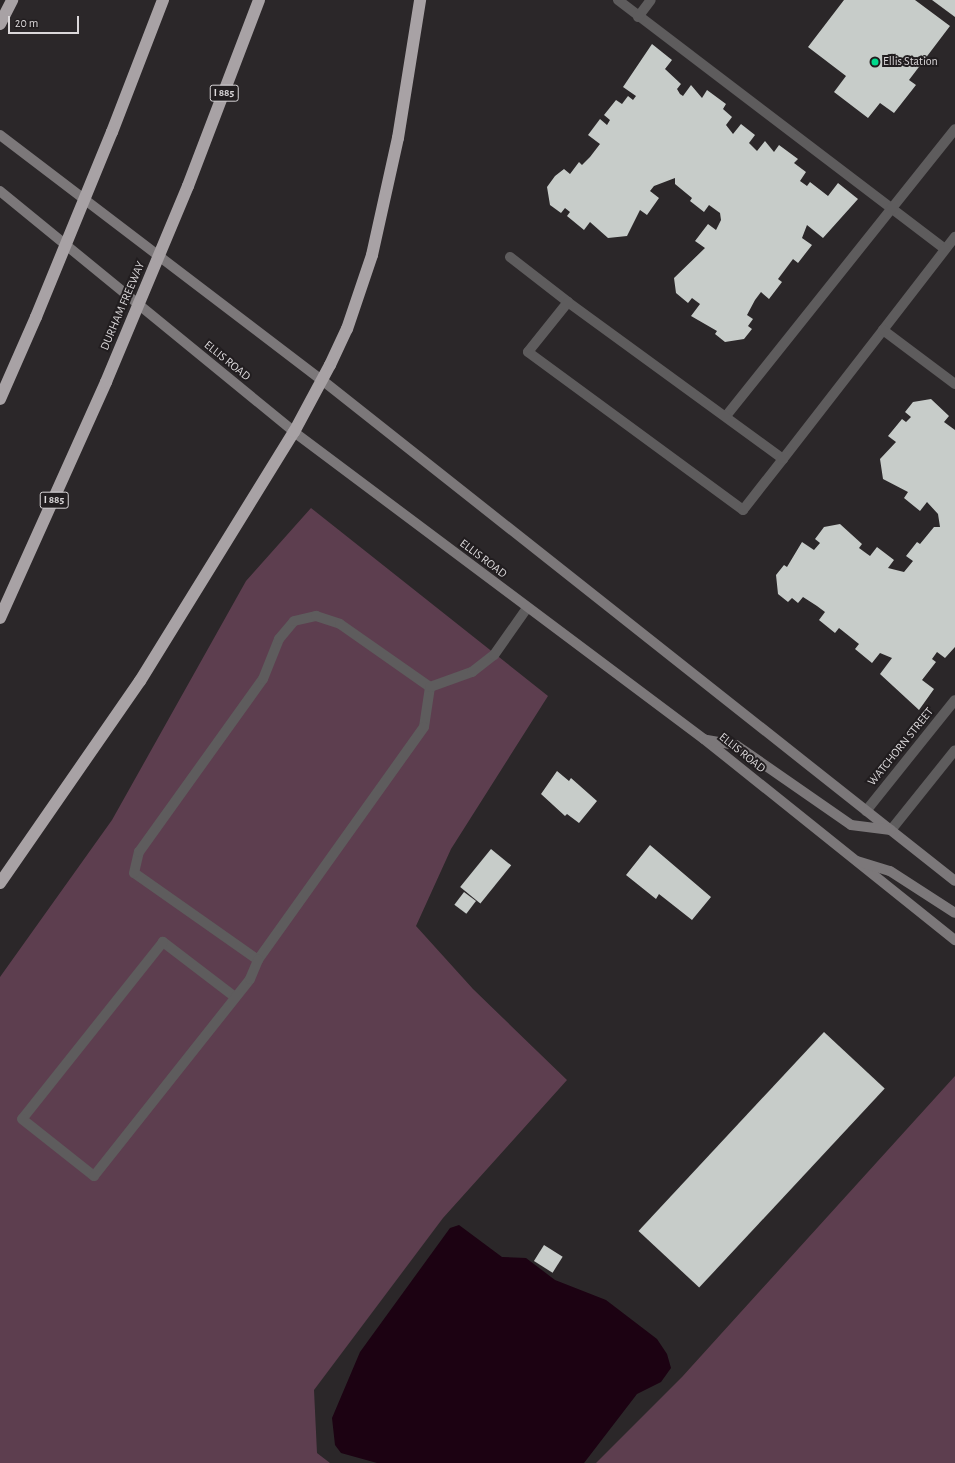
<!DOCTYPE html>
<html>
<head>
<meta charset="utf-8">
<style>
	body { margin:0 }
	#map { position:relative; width:955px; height:1463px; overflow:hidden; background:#2b2729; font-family:"Alegreya Sans",sans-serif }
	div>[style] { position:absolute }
	.green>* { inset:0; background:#5d3e4f }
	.water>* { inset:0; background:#1c0212 }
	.building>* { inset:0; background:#c7ccc9; transform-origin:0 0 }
	.service>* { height:10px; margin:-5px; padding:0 5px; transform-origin:5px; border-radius:5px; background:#5e5c5d }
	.minor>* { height:10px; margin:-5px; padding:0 5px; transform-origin:5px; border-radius:5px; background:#5e5c5d }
	.secondary>* { height:10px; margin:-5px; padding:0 5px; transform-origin:5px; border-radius:5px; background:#7c787a }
	.motorway>* { height:12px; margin:-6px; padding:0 6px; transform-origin:6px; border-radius:6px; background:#a8a2a5 }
	.motorway-bridge>* { height:12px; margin:-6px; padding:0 6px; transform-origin:6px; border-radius:6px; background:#a8a2a5 }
	.dots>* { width:11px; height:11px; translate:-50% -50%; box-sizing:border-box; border:2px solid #211d1f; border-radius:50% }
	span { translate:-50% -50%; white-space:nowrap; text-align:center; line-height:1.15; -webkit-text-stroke:4px #211d1f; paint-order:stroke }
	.shield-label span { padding:1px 3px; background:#211d1f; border:1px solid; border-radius:3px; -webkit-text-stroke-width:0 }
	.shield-label { font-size:11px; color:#dbd8da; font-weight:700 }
	.poi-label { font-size:12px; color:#dbd8da }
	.left { translate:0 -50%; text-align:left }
	.street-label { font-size:12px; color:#dbd8da }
	.scale { position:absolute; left:8px; top:16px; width:71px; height:18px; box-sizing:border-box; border:2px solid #dbd8da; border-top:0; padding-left:5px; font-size:12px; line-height:14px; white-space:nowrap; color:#dbd8da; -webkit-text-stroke:3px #211d1f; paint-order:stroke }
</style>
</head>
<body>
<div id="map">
	<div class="green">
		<i style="clip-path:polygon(311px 508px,548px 696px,451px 849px,416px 926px,473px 989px,567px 1080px,443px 1218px,314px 1390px,317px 1453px,330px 1463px,0 1463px,0 977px,112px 820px,246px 581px)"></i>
		<i style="clip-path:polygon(955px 1076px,955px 1463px,596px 1463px,682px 1377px)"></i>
	</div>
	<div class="water">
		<i style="clip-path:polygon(459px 1225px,502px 1257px,526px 1258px,555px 1280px,606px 1300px,657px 1339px,667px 1354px,671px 1368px,661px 1382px,637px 1394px,584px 1463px,377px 1463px,341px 1453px,335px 1445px,332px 1418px,360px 1352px,450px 1228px)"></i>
	</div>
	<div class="building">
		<i style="clip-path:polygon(844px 0,915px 0,950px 26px,909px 80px,916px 85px,894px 113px,880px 103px,868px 118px,834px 92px,846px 76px,808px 47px)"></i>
		<i style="clip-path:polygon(932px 0,955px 0,955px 17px)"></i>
		<i style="clip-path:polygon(652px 44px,672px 60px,665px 69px,681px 84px,677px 89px,680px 94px,683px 96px,691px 85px,702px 98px,707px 90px,726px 104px,723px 109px,732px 117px,726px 125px,733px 134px,741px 124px,755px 135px,749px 143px,757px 151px,765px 141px,774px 152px,779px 145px,798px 159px,794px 163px,806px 172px,800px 181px,807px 186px,810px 182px,828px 196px,838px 183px,858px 199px,823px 238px,807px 225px,802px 238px,812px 245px,798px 263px,793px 259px,778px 279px,782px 282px,769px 299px,761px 292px,755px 300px,747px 315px,753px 319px,748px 326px,752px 329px,744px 339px,725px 342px,715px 334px,717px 331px,691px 316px,700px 304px,692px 298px,688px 303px,676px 293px,674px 278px,705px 248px,695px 241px,708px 224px,716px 230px,721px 220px,720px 213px,709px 205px,704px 212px,690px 201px,692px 198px,675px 184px,675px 178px,654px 186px,650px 191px,659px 198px,647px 215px,640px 210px,627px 236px,608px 238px,590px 222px,584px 230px,567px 216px,570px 212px,565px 208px,561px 213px,550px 205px,547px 187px,555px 176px,564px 169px,570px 174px,579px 162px,582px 165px,590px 157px,600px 144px,588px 135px,600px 119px,607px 125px,610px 120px,604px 115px,616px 100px,622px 104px,628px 96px,633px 100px,636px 96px,623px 87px)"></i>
		<i style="clip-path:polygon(931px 399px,949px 416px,944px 422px,955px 430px,955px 647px,945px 658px,937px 652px,932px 659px,936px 662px,922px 680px,934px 689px,919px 710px,880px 674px,892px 658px,880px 653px,872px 663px,855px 649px,859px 644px,839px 628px,835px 633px,819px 620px,825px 612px,817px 606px,803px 597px,798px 603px,792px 598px,788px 602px,778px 594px,776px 575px,784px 565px,787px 567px,802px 542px,814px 550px,820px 543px,815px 539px,824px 527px,840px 524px,862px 544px,859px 548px,870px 556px,877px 547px,894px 560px,888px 568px,904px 572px,913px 561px,906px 556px,917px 542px,920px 544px,934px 527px,940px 527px,938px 514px,927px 502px,920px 511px,904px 498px,908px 492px,883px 479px,880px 459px,896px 442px,888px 436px,902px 419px,906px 422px,911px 417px,905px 412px,913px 402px)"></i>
		<i style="clip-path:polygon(557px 771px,569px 781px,571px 778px,597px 801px,579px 823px,567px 814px,565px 816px,541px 794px)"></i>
		<i style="clip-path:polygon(650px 845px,711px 897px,692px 920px,659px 894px,656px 899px,626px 875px)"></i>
		<i style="left:491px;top:849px;width:26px;height:49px;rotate:39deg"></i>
		<i style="left:464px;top:892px;width:15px;height:16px;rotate:37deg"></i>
		<i style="left:824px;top:1032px;width:83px;height:272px;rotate:43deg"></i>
		<i style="left:544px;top:1245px;width:22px;height:19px;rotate:32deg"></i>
	</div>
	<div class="service">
		<i style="left:618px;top:0;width:411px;rotate:37.3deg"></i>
		<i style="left:638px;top:17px;width:21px;rotate:-53deg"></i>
		<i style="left:510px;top:257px;width:73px;rotate:37.8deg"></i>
		<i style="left:883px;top:330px;width:118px;rotate:-52.3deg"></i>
		<i style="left:726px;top:416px;width:367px;rotate:-51.4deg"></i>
		<i style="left:783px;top:459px;width:266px;rotate:-143.9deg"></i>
		<i style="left:568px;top:302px;width:64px;rotate:128.7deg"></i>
		<i style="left:528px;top:352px;width:267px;rotate:36.3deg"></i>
		<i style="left:743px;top:510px;width:65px;rotate:-51.9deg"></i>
		<i style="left:783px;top:459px;width:163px;rotate:-52.2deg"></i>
		<i style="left:883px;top:330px;width:90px;rotate:36.9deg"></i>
		<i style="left:430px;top:687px;width:40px;rotate:98.5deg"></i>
		<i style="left:424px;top:727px;width:286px;rotate:125.5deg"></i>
		<i style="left:258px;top:960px;width:151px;rotate:-144.9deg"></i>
		<i style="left:134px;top:873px;width:22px;rotate:-77deg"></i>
		<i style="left:139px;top:852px;width:213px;rotate:-54.4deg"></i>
		<i style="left:263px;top:679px;width:43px;rotate:-68.2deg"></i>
		<i style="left:279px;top:639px;width:23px;rotate:-50deg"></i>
		<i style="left:294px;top:621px;width:23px;rotate:-13deg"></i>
		<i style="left:316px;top:616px;width:25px;rotate:18deg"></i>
		<i style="left:340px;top:624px;width:110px;rotate:35deg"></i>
		<i style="left:430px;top:687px;width:45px;rotate:-19.7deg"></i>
		<i style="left:472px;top:672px;width:28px;rotate:-38deg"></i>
		<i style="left:494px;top:655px;width:57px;rotate:-54.9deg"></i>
		<i style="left:235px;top:997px;width:91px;rotate:-142.6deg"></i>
		<i style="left:163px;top:942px;width:226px;rotate:128.5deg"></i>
		<i style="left:22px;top:1119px;width:92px;rotate:38.4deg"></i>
		<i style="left:94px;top:1176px;width:251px;rotate:-51.6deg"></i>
		<i style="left:250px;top:979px;width:21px;rotate:-67deg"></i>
	</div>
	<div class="minor">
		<i style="left:866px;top:811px;width:142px;rotate:-51.3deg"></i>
		<i style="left:891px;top:830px;width:102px;rotate:-51.3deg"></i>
	</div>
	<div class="secondary">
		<i style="left:0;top:135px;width:405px;rotate:37.3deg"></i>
		<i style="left:322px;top:380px;width:807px;rotate:38.36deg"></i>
		<i style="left:0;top:191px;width:380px;rotate:39.3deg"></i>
		<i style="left:294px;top:432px;width:512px;rotate:36.83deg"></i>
		<i style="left:704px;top:739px;width:322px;rotate:38.7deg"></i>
		<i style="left:707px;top:740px;width:29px;rotate:10deg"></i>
		<i style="left:736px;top:745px;width:140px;rotate:34.8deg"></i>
		<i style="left:851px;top:825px;width:40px;rotate:7.1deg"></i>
		<i style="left:857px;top:861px;width:34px;rotate:17deg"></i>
		<i style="left:890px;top:871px;width:77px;rotate:32.9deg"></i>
	</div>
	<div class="motorway">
		<i style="left:0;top:24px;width:27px;rotate:-63deg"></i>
		<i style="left:112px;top:132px;width:142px;rotate:-68.9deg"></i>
		<i style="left:188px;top:186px;width:199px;rotate:-69.1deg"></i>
		<i style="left:0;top:399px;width:90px;rotate:-66.3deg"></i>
		<i style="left:0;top:618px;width:259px;rotate:-65.8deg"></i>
		<i style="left:0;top:883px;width:246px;rotate:-55.3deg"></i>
		<i style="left:140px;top:681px;width:293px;rotate:-58.3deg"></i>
		<i style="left:294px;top:432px;width:76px;rotate:-61.8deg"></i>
		<i style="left:330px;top:365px;width:40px;rotate:-65deg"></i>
		<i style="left:347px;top:329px;width:78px;rotate:-71.3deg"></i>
		<i style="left:372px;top:255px;width:120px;rotate:-77.5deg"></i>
		<i style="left:398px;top:138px;width:140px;rotate:-80.9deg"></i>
	</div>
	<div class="motorway-bridge">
		<i style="left:36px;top:317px;width:200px;rotate:-67.7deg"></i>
		<i style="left:106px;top:382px;width:212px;rotate:-67.3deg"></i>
	</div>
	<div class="dots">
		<i style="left:875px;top:62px;background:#00d98c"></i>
	</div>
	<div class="shield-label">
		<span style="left:224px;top:93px">I 885</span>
		<span style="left:54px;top:500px">I 885</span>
	</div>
	<div class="poi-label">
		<span class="left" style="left:883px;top:62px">Ellis Station</span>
	</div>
	<div class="street-label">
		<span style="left:123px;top:306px;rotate:-67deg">DURHAM FREEWAY</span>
		<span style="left:227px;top:361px;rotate:39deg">ELLIS ROAD</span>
		<span style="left:483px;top:559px;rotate:37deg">ELLIS ROAD</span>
		<span style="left:901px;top:747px;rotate:-51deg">WATCHORN STREET</span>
		<span style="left:742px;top:753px;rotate:39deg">ELLIS ROAD</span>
	</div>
	<div class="scale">20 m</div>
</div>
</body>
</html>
